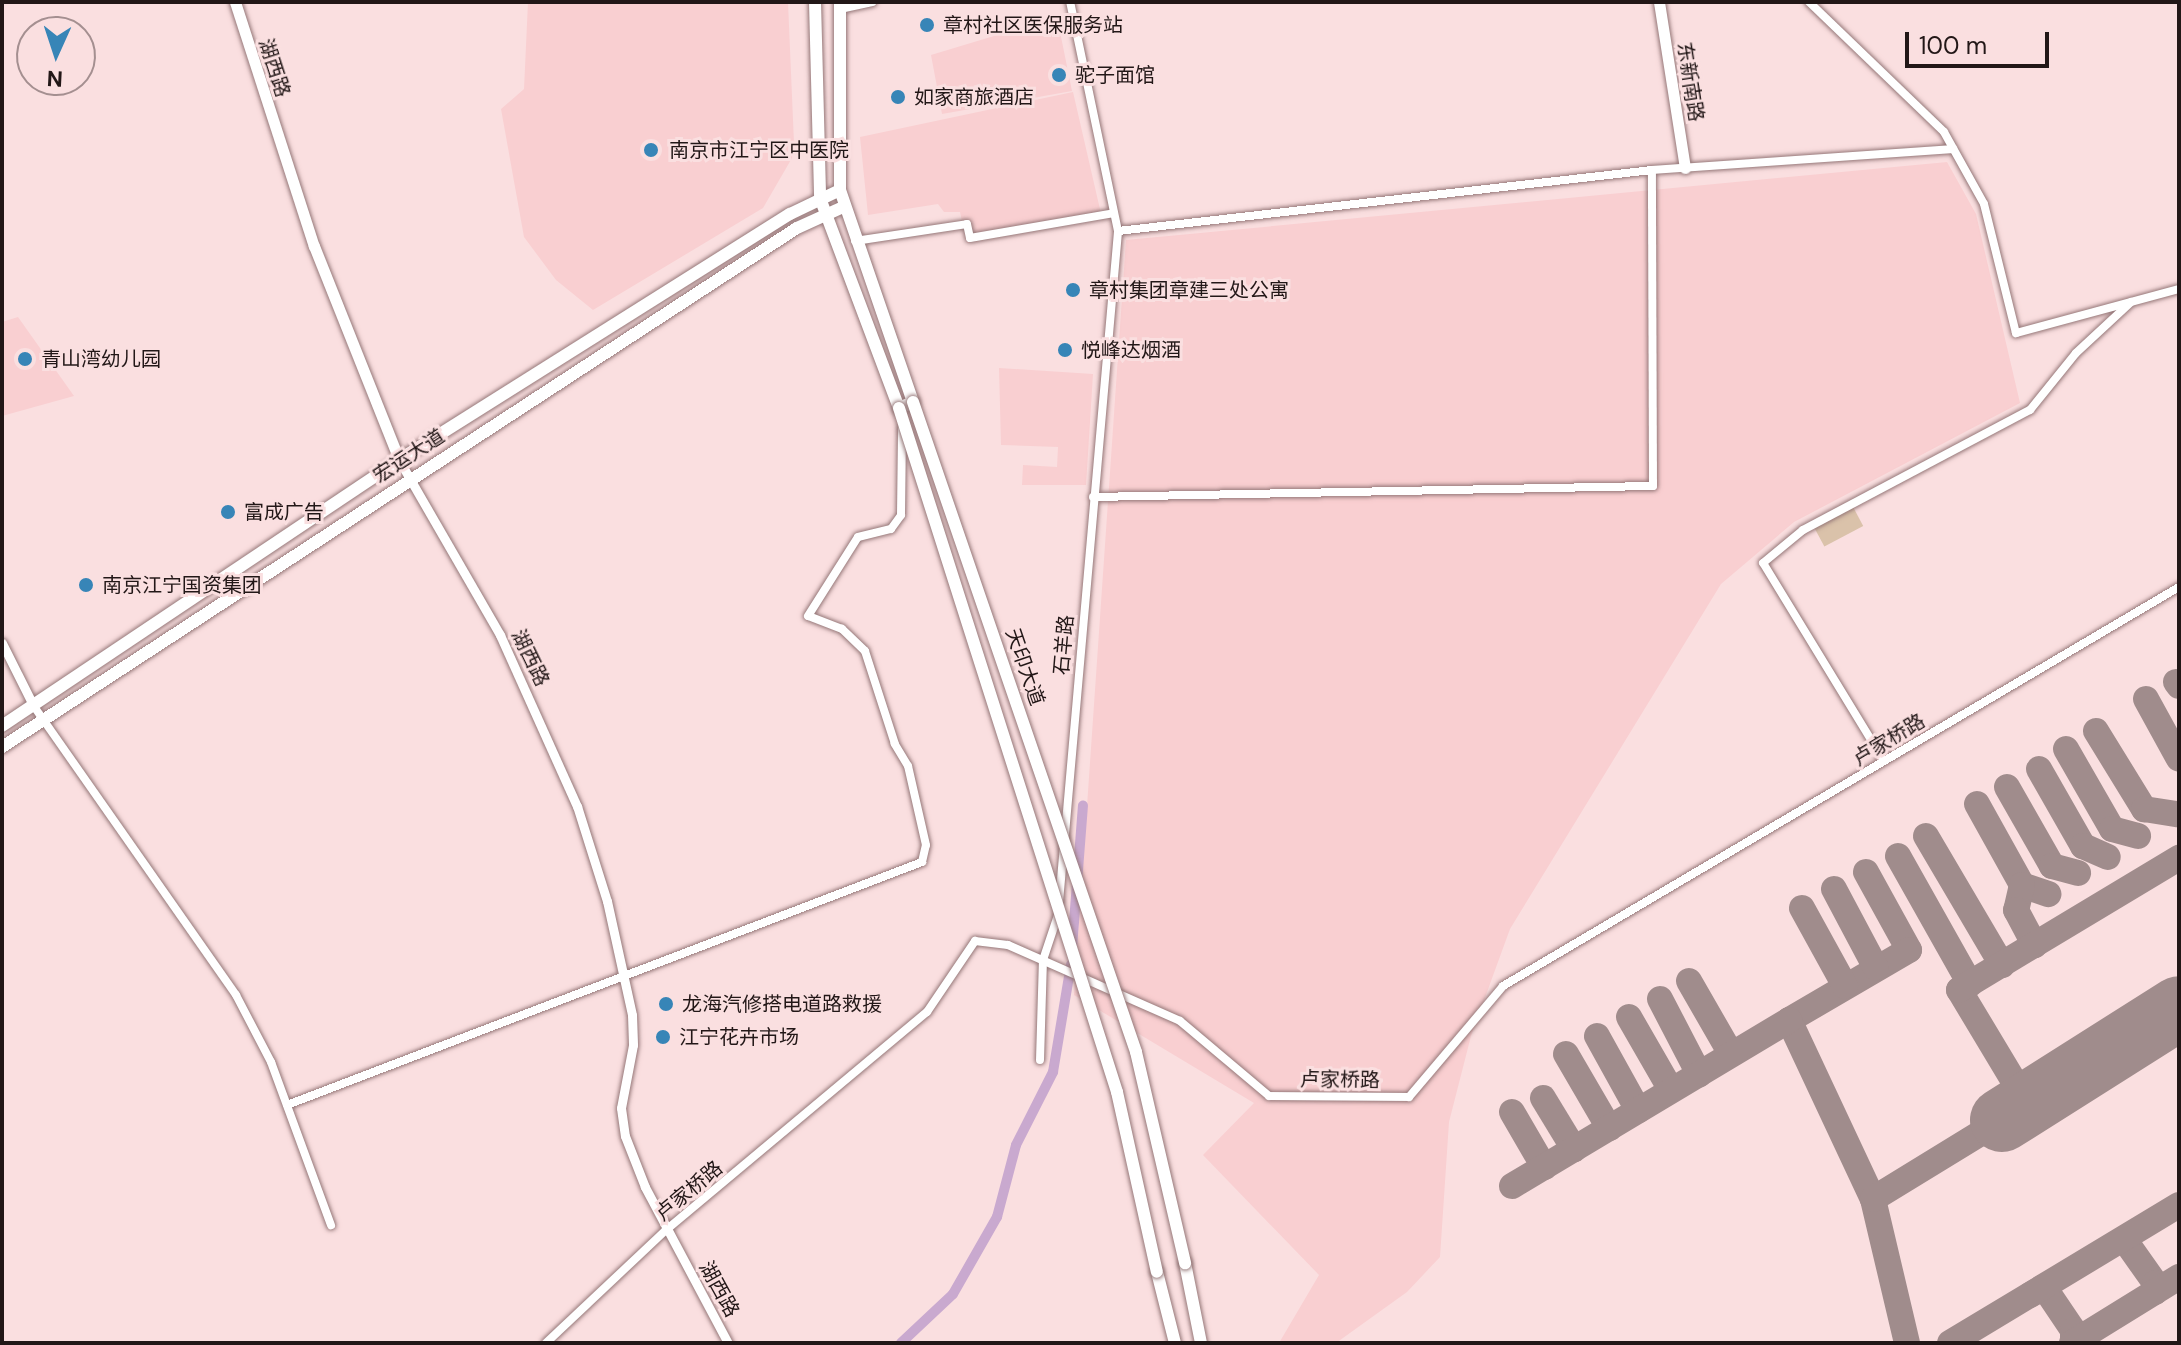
<!DOCTYPE html>
<html>
<head>
<meta charset="utf-8">
<style>
	body { margin:0 }
	#map { position:relative; width:2181px; height:1345px; overflow:hidden; background:#fadfe0; font-family:"DM Sans","Noto Sans SC",sans-serif }
	div>[style] { position:absolute }
	.built>* { inset:0; background:#f9cfd1 }
	.green>* { inset:0; background:#dac2aa; transform-origin:0 0 }
	.canal>* { height:10px; margin:-5px; padding:0 5px; transform-origin:5px; border-radius:5px; background:#c9a9cf }
	.taxiway>* { height:26px; margin:-13px; padding:0 13px; transform-origin:13px; border-radius:13px; background:#a08c8c }
	.runway>* { height:64px; margin:-32px; padding:0 32px; transform-origin:32px; border-radius:32px; background:#a08c8c }
	.roads { filter:drop-shadow(0 0 2px #957778) drop-shadow(0 0 2px #957778) }
	.minor>* { height:8px; margin:-4px; padding:0 4px; transform-origin:4px; border-radius:4px; background:#fff }
	.tertiary>* { height:9px; margin:-4.5px; padding:0 4.5px; transform-origin:4.5px; border-radius:4.5px; background:#fff }
	.secondary>* { height:11px; margin:-5.5px; padding:0 5.5px; transform-origin:5.5px; border-radius:5.5px; background:#fff }
	.primary>* { height:12px; margin:-6px; padding:0 6px; transform-origin:6px; border-radius:6px; background:#fff }
	.bridges { filter:drop-shadow(0 0 2px #957778) drop-shadow(0 0 2px #957778) }
	.primary-bridge>* { height:12px; margin:-6px; padding:0 6px; transform-origin:6px; border-radius:6px; background:#fff }
	.dots>* { width:22px; height:22px; translate:-50% -50%; box-sizing:border-box; border:4px solid #fadfe0; border-radius:50% }
	span { translate:-50% -50%; white-space:nowrap; text-align:center; line-height:1.15; -webkit-text-stroke:6px #fadfe0; paint-order:stroke }
	.poi-label { font-size:20px; color:#221717 }
	.left { translate:0 -50%; text-align:left }
	.street-label { font-size:20px; color:#221717 }
	.frame { position:absolute; inset:0; border:4px solid #221717; pointer-events:none }
	.north { position:absolute; left:16px; top:16px; width:80px; height:80px; box-sizing:border-box; background:#fadfe0; border:2px solid #a48f90; border-radius:50%; rotate:183deg; font-size:22px; font-weight:700; line-height:32px; text-align:center; color:#221717 }
	.north::after { content:''; display:block; margin:auto; width:28px; height:36px; background:#3785b7; clip-path:polygon(50% 0,100% 100%,50% 72%,0 100%) }
	.scale { position:absolute; left:1905px; top:32px; width:144px; height:36px; box-sizing:border-box; border:4px solid #221717; border-top:0; padding-left:10px; font-size:24px; line-height:28px; white-space:nowrap; color:#221717; -webkit-text-stroke:6px #fadfe0; paint-order:stroke }
</style>
</head>
<body>
<div id="map">
	<div class="built">
		<i style="clip-path:polygon(528px 2px,788px 2px,794px 143px,792px 158px,763px 208px,593px 310px,556px 280px,524px 237px,501px 109px,524px 89px)"></i>
		<i style="clip-path:polygon(1057px 17px,1072px 91px,942px 114px,931px 55px)"></i>
		<i style="clip-path:polygon(1073px 92px,1102px 218px,967px 243px,960px 212px,944px 212px,938px 204px,868px 215px,860px 137px)"></i>
		<i style="clip-path:polygon(1947px 162px,1976px 214px,2020px 403px,1794px 522px,1721px 584px,1510px 929px,1471px 1036px,1449px 1122px,1440px 1257px,1407px 1292px,1336px 1343px,1279px 1343px,1319px 1275px,1203px 1155px,1254px 1103px,1074px 995px,1126px 240px)"></i>
		<i style="clip-path:polygon(18px 317px,74px 396px,2px 416px,2px 322px)"></i>
		<i style="clip-path:polygon(999px 368px,1093px 374px,1086px 485px,1022px 485px,1023px 465px,1057px 467px,1058px 447px,1001px 445px)"></i>
	</div>
	<div class="green">
		<i style="left:1851px;top:503px;width:26px;height:44px;rotate:62deg"></i>
	</div>
	<div class="canal">
		<i style="left:1072px;top:948px;width:143px;rotate:-85.6deg"></i>
		<i style="left:901px;top:1343px;width:71px;rotate:-43.3deg"></i>
		<i style="left:953px;top:1294px;width:89px;rotate:-60.3deg"></i>
		<i style="left:997px;top:1217px;width:74px;rotate:-75.2deg"></i>
		<i style="left:1016px;top:1145px;width:82px;rotate:-63.1deg"></i>
		<i style="left:1053px;top:1072px;width:109px;rotate:-80.5deg"></i>
	</div>
	<div class="taxiway">
		<i style="left:2176px;top:682px;width:5px;rotate:53deg"></i>
		<i style="left:2146px;top:699px;width:68px;rotate:61.2deg"></i>
		<i style="left:2096px;top:731px;width:92px;rotate:58.4deg"></i>
		<i style="left:2144px;top:809px;width:33px;rotate:9deg"></i>
		<i style="left:2066px;top:749px;width:92px;rotate:60.1deg"></i>
		<i style="left:2112px;top:829px;width:27px;rotate:15deg"></i>
		<i style="left:2039px;top:769px;width:89px;rotate:60.3deg"></i>
		<i style="left:2083px;top:846px;width:27px;rotate:24deg"></i>
		<i style="left:2007px;top:787px;width:91px;rotate:60.3deg"></i>
		<i style="left:2052px;top:866px;width:27px;rotate:15deg"></i>
		<i style="left:1977px;top:804px;width:93px;rotate:60.9deg"></i>
		<i style="left:2022px;top:885px;width:28px;rotate:19deg"></i>
		<i style="left:1926px;top:836px;width:150px;rotate:59.5deg"></i>
		<i style="left:1898px;top:856px;width:147px;rotate:60.6deg"></i>
		<i style="left:1866px;top:872px;width:89px;rotate:61.1deg"></i>
		<i style="left:1909px;top:950px;width:139px;rotate:149.7deg"></i>
		<i style="left:1789px;top:1020px;width:198px;rotate:64.9deg"></i>
		<i style="left:2022px;top:885px;width:26px;rotate:103deg"></i>
		<i style="left:2016px;top:910px;width:40px;rotate:62deg"></i>
		<i style="left:1834px;top:889px;width:89px;rotate:62deg"></i>
		<i style="left:1802px;top:908px;width:89px;rotate:61.1deg"></i>
		<i style="left:1689px;top:981px;width:84px;rotate:60.1deg"></i>
		<i style="left:1660px;top:999px;width:85px;rotate:62.5deg"></i>
		<i style="left:1629px;top:1017px;width:84px;rotate:60.1deg"></i>
		<i style="left:1597px;top:1036px;width:85px;rotate:61deg"></i>
		<i style="left:1566px;top:1054px;width:86px;rotate:59.8deg"></i>
		<i style="left:1543px;top:1098px;width:60px;rotate:58.7deg"></i>
		<i style="left:2027px;top:1103px;width:132px;rotate:-121deg"></i>
		<i style="left:1959px;top:990px;width:257px;rotate:-31deg"></i>
		<i style="left:1512px;top:1112px;width:64px;rotate:59.8deg"></i>
		<i style="left:1512px;top:1186px;width:323px;rotate:-30.9deg"></i>
		<i style="left:2124px;top:1239px;width:54px;rotate:54.8deg"></i>
		<i style="left:2155px;top:1283px;width:9px;rotate:90deg"></i>
		<i style="left:2030px;top:1295px;width:16px;rotate:-30deg"></i>
		<i style="left:2044px;top:1287px;width:52px;rotate:56deg"></i>
		<i style="left:2073px;top:1330px;width:13px;rotate:90deg"></i>
		<i style="left:1907px;top:1343px;width:148px;rotate:-103.3deg"></i>
		<i style="left:1873px;top:1199px;width:151px;rotate:-31.5deg"></i>
		<i style="left:1950px;top:1343px;width:267px;rotate:-31.1deg"></i>
		<i style="left:2072px;top:1343px;width:126px;rotate:-31.7deg"></i>
	</div>
	<div class="runway">
		<i style="left:2002px;top:1120px;width:209px;rotate:-32.3deg"></i>
	</div>
	<div class="roads">
		<div class="minor">
			<i style="left:1809px;top:2px;width:187px;rotate:43.9deg"></i>
			<i style="left:1944px;top:132px;width:82px;rotate:60.9deg"></i>
			<i style="left:1984px;top:204px;width:133px;rotate:76.1deg"></i>
			<i style="left:2016px;top:333px;width:169px;rotate:-15.1deg"></i>
			<i style="left:840px;top:9px;width:33px;rotate:-12deg"></i>
			<i style="left:1652px;top:170px;width:302px;rotate:-4deg"></i>
			<i style="left:855px;top:241px;width:113px;rotate:-8.6deg"></i>
			<i style="left:967px;top:224px;width:14px;rotate:78deg"></i>
			<i style="left:970px;top:238px;width:146px;rotate:-9.8deg"></i>
			<i style="left:1093px;top:497px;width:560px;rotate:-1.13deg"></i>
			<i style="left:1653px;top:486px;width:316px;rotate:-90.2deg"></i>
			<i style="left:1652px;top:170px;width:537px;rotate:173.48deg"></i>
			<i style="left:33px;top:705px;width:354px;rotate:55deg"></i>
			<i style="left:236px;top:995px;width:76px;rotate:62.4deg"></i>
			<i style="left:271px;top:1062px;width:174px;rotate:69.8deg"></i>
			<i style="left:1884px;top:761px;width:232px;rotate:-121.4deg"></i>
			<i style="left:1763px;top:563px;width:52px;rotate:-39.5deg"></i>
			<i style="left:1803px;top:530px;width:257px;rotate:-27.9deg"></i>
			<i style="left:2030px;top:410px;width:73px;rotate:-51.1deg"></i>
			<i style="left:2076px;top:353px;width:75px;rotate:-42.8deg"></i>
			<i style="left:1059px;top:902px;width:674px;rotate:-84.97deg"></i>
			<i style="left:1118px;top:231px;width:234px;rotate:-101.8deg"></i>
			<i style="left:1040px;top:1060px;width:100px;rotate:-88.3deg"></i>
			<i style="left:1043px;top:960px;width:47px;rotate:-71.6deg"></i>
			<i style="left:287px;top:1105px;width:680px;rotate:-20.94deg"></i>
			<i style="left:922px;top:862px;width:17px;rotate:-77deg"></i>
			<i style="left:926px;top:845px;width:81px;rotate:-102.8deg"></i>
			<i style="left:908px;top:766px;width:26px;rotate:-121deg"></i>
			<i style="left:895px;top:744px;width:98px;rotate:-107.9deg"></i>
			<i style="left:865px;top:651px;width:32px;rotate:-136deg"></i>
			<i style="left:842px;top:629px;width:36px;rotate:-159deg"></i>
			<i style="left:808px;top:616px;width:93px;rotate:-57.7deg"></i>
			<i style="left:858px;top:537px;width:34px;rotate:-14deg"></i>
			<i style="left:891px;top:529px;width:17px;rotate:-54deg"></i>
			<i style="left:901px;top:515px;width:86px;rotate:-89.3deg"></i>
			<i style="left:546px;top:1343px;width:165px;rotate:-43.3deg"></i>
			<i style="left:666px;top:1230px;width:340px;rotate:-39.9deg"></i>
			<i style="left:927px;top:1012px;width:86px;rotate:-55.9deg"></i>
			<i style="left:975px;top:941px;width:33px;rotate:7deg"></i>
			<i style="left:1008px;top:945px;width:188px;rotate:23.8deg"></i>
			<i style="left:1180px;top:1021px;width:116px;rotate:40.1deg"></i>
			<i style="left:1269px;top:1096px;width:140px;rotate:0.4deg"></i>
			<i style="left:1409px;top:1097px;width:145px;rotate:-49.7deg"></i>
			<i style="left:1503px;top:986px;width:785px;rotate:-30.55deg"></i>
		</div>
		<div class="tertiary">
			<i style="left:399px;top:460px;width:202px;rotate:60deg"></i>
			<i style="left:500px;top:635px;width:188px;rotate:65.8deg"></i>
			<i style="left:577px;top:806px;width:100px;rotate:72.5deg"></i>
			<i style="left:607px;top:901px;width:117px;rotate:77.6deg"></i>
			<i style="left:632px;top:1015px;width:30px;rotate:88deg"></i>
			<i style="left:633px;top:1045px;width:64px;rotate:100.8deg"></i>
			<i style="left:621px;top:1108px;width:28px;rotate:82deg"></i>
			<i style="left:625px;top:1136px;width:55px;rotate:68.6deg"></i>
			<i style="left:645px;top:1187px;width:177px;rotate:62deg"></i>
			<i style="left:2px;top:643px;width:69px;rotate:63.4deg"></i>
		</div>
		<div class="secondary">
			<i style="left:235px;top:2px;width:256px;rotate:72.1deg"></i>
			<i style="left:314px;top:246px;width:230px;rotate:68.3deg"></i>
			<i style="left:1659px;top:2px;width:168px;rotate:81.1deg"></i>
		</div>
		<div class="primary">
			<i style="left:815px;top:2px;width:196px;rotate:88.5deg"></i>
			<i style="left:820px;top:198px;width:224px;rotate:69.4deg"></i>
			<i style="left:899px;top:408px;width:15px;rotate:-23deg"></i>
			<i style="left:913px;top:402px;width:224px;rotate:-109deg"></i>
			<i style="left:840px;top:190px;width:188px;rotate:-90deg"></i>
			<i style="left:2px;top:726px;width:478px;rotate:-33.8deg"></i>
			<i style="left:399px;top:460px;width:462px;rotate:-32.2deg"></i>
			<i style="left:790px;top:214px;width:55px;rotate:-25.6deg"></i>
			<i style="left:2px;top:747px;width:949px;rotate:-33.14deg"></i>
			<i style="left:797px;top:228px;width:51px;rotate:-24.5deg"></i>
			<i style="left:1185px;top:1263px;width:82px;rotate:78.7deg"></i>
			<i style="left:1157px;top:1272px;width:73px;rotate:75.8deg"></i>
		</div>
	</div>
	<div class="bridges">
		<div class="primary-bridge">
			<i style="left:913px;top:402px;width:687px;rotate:71.06deg"></i>
			<i style="left:1136px;top:1052px;width:217px;rotate:76.9deg"></i>
			<i style="left:899px;top:408px;width:718px;rotate:72.32deg"></i>
			<i style="left:1117px;top:1092px;width:184px;rotate:77.5deg"></i>
		</div>
	</div>
	<div class="dots">
		<i style="left:927px;top:25px;background:#3785b7"></i>
		<i style="left:1059px;top:75px;background:#3785b7"></i>
		<i style="left:898px;top:97px;background:#3785b7"></i>
		<i style="left:651px;top:150px;background:#3785b7"></i>
		<i style="left:1073px;top:290px;background:#3785b7"></i>
		<i style="left:1065px;top:350px;background:#3785b7"></i>
		<i style="left:25px;top:359px;background:#3785b7"></i>
		<i style="left:228px;top:512px;background:#3785b7"></i>
		<i style="left:86px;top:585px;background:#3785b7"></i>
		<i style="left:666px;top:1004px;background:#3785b7"></i>
		<i style="left:663px;top:1037px;background:#3785b7"></i>
	</div>
	<div class="poi-label">
		<span class="left" style="left:943px;top:25px">章村社区医保服务站</span>
		<span class="left" style="left:1075px;top:75px">驼子面馆</span>
		<span class="left" style="left:914px;top:97px">如家商旅酒店</span>
		<span class="left" style="left:669px;top:150px">南京市江宁区中医院</span>
		<span class="left" style="left:1089px;top:290px">章村集团章建三处公寓</span>
		<span class="left" style="left:1081px;top:350px">悦峰达烟酒</span>
		<span class="left" style="left:41px;top:359px">青山湾幼儿园</span>
		<span class="left" style="left:244px;top:512px">富成广告</span>
		<span class="left" style="left:102px;top:585px">南京江宁国资集团</span>
		<span class="left" style="left:682px;top:1004px">龙海汽修搭电道路救援</span>
		<span class="left" style="left:679px;top:1037px">江宁花卉市场</span>
	</div>
	<div class="street-label">
		<span style="left:274px;top:68px;rotate:72deg">湖西路</span>
		<span style="left:1690px;top:82px;rotate:81deg">东新南路</span>
		<span style="left:409px;top:456px;rotate:-33deg">宏运大道</span>
		<span style="left:1064px;top:645px;rotate:-85deg">石羊路</span>
		<span style="left:530px;top:658px;rotate:64deg">湖西路</span>
		<span style="left:1025px;top:667px;rotate:71deg">天印大道</span>
		<span style="left:1889px;top:740px;rotate:-31deg">卢家桥路</span>
		<span style="left:1340px;top:1080px;rotate:1deg">卢家桥路</span>
		<span style="left:689px;top:1191px;rotate:-40deg">卢家桥路</span>
		<span style="left:719px;top:1289px;rotate:61deg">湖西路</span>
	</div>
	<div class="frame"></div>
	<div class="north">N</div>
	<div class="scale">100 m</div>
</div>
</body>
</html>
